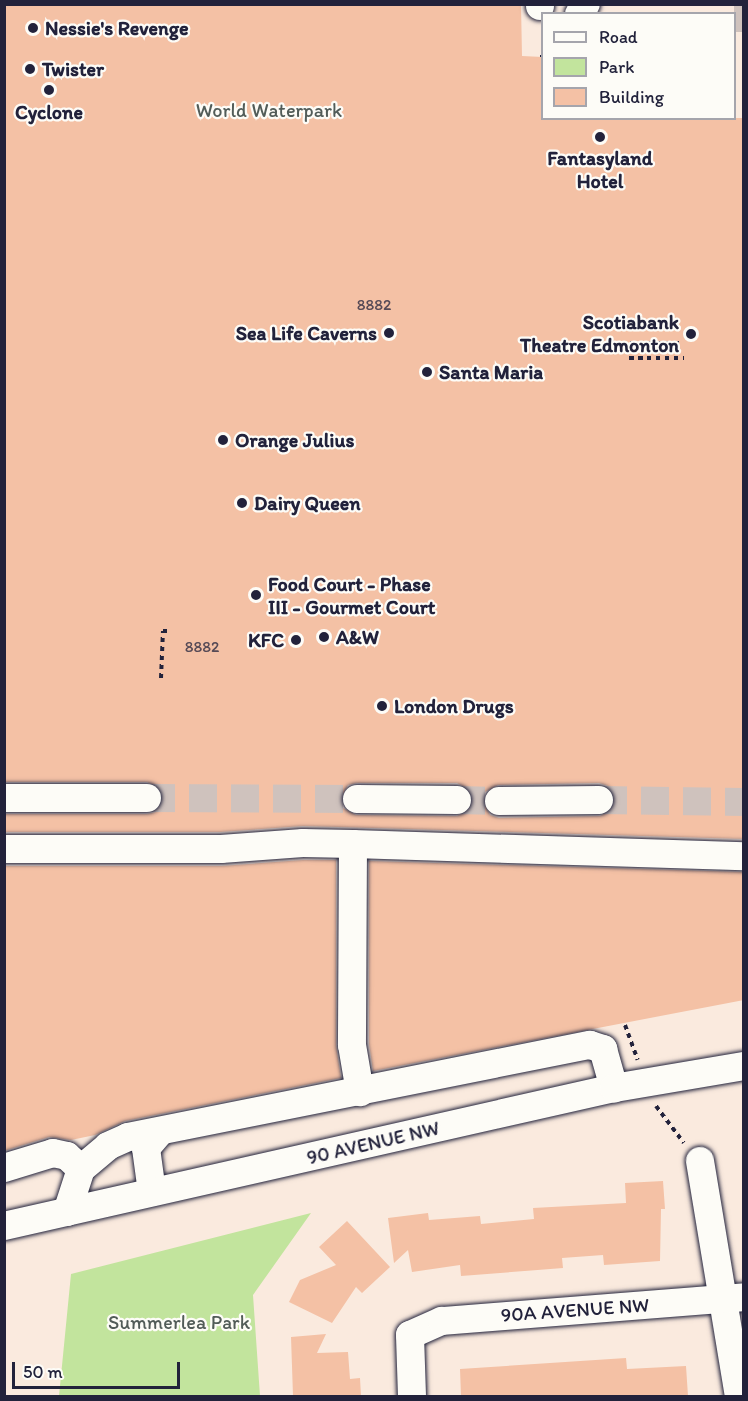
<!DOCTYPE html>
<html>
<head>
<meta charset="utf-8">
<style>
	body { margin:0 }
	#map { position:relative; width:748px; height:1401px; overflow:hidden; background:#faeade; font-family:Itim,sans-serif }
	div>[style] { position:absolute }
	.green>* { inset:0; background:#c2e49d }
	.building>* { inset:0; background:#f4c1a5 }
	.minor-tunnel>* { height:28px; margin-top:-14px; transform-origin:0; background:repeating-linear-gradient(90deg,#cfc2bd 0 28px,transparent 0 42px) }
	.path>* { height:4px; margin-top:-2px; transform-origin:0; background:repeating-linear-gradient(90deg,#22223b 0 4.5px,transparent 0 9px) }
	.roads { filter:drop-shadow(0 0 2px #22223b) drop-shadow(0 0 2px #22223b) }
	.minor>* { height:28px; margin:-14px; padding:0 14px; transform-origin:14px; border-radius:14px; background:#fdfcf7 }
	.bridges { filter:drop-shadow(0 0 2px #22223b) drop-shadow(0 0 2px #22223b) }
	.minor-bridge>* { height:28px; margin:-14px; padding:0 14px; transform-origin:14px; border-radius:14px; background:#fdfcf7 }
	.dots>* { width:16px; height:16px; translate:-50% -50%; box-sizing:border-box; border:3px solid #fdfcf7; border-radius:50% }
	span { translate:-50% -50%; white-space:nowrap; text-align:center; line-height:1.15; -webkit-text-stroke:4.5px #fdfcf7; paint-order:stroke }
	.number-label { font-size:16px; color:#564a56 }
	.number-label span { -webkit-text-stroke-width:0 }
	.poi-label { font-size:20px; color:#22223b; font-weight:700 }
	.left { translate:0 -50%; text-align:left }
	.right { translate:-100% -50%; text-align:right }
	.park-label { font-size:20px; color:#525c58 }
	.street-label { font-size:20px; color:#22223b }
	.frame { position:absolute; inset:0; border:6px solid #22223b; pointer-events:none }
	.legend { position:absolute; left:541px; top:12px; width:195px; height:108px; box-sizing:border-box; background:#fdfcf7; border:2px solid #a5a5ac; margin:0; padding:8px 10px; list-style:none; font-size:18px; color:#22223b }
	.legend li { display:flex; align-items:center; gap:12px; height:30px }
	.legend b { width:30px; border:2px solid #a5a5ac }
	.scale { position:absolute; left:12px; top:1362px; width:168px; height:27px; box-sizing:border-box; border:3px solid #22223b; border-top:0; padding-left:8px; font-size:18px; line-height:21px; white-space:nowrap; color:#22223b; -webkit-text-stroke:4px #fdfcf7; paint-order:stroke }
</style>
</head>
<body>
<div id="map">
	<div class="green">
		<i style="clip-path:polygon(311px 1213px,253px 1295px,260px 1396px,59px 1396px,71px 1274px)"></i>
	</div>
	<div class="building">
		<i style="clip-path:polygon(evenodd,4px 4px,521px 4px,522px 56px,543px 57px,543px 118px,744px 118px,744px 839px,303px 826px,220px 832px,4px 832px,4px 814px,147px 814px,156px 812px,163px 799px,161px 789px,147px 782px,4px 782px,4px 4px,357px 783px,457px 783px,471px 791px,473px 801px,471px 809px,457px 816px,356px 815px,343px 808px,341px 798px,348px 785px,357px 783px,4px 4px,599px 783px,608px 786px,615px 799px,613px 809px,600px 816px,499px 818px,490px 815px,483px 802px,485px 792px,498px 785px,599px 783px)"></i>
		<i style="clip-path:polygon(303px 860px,336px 860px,336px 1045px,341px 1078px,125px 1121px,95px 1135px,71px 1140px,49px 1137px,4px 1151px,4px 866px,221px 866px)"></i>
		<i style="clip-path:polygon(369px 861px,744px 872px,744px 1000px,373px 1071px,369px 1044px)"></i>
		<i style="clip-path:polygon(663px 1181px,665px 1209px,661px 1209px,660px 1261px,604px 1265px,603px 1255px,562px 1258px,563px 1268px,461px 1276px,460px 1265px,412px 1272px,408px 1250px,394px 1263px,388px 1218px,428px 1213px,429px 1220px,480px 1216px,481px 1224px,534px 1219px,533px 1208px,626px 1203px,625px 1183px)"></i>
		<i style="clip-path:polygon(347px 1221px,390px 1267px,362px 1293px,356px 1287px,332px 1323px,289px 1302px,300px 1280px,336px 1265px,319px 1247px)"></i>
		<i style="clip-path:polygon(326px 1334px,317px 1353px,348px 1352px,350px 1379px,360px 1378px,361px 1396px,293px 1396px,291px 1337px)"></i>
		<i style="clip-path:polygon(626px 1358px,627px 1369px,686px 1366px,688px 1396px,461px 1396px,460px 1369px)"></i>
	</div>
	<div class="minor-tunnel">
		<i style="left:734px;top:18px;width:10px"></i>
		<i style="left:147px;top:798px;width:210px;rotate:0.3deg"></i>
		<i style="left:457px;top:800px;width:42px;rotate:1.4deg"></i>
		<i style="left:599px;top:800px;width:145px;rotate:0.8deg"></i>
	</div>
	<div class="path">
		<i style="left:542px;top:57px;width:2px;rotate:-90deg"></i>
		<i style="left:630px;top:343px;width:52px"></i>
		<i style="left:629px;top:350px;width:54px"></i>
		<i style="left:629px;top:358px;width:55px"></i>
		<i style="left:161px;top:678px;width:47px;rotate:-87.6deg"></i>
		<i style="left:163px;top:631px;width:8px"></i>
		<i style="left:625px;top:1025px;width:37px;rotate:70deg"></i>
		<i style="left:656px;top:1106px;width:46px;rotate:52.9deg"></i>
	</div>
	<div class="roads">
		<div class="minor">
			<i style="left:540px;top:4px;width:2px;rotate:90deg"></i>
			<i style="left:4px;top:798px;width:143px"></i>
			<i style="left:357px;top:799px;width:100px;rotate:0.6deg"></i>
			<i style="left:499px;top:801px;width:100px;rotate:-0.6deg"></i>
			<i style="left:353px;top:844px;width:391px;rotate:1.8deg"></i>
			<i style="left:4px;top:849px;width:217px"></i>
			<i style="left:221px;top:849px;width:82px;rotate:-4.2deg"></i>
			<i style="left:303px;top:843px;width:50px;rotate:1.1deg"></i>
			<i style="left:353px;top:844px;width:201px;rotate:90.3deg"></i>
			<i style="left:352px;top:1045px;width:48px;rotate:80.3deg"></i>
			<i style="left:700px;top:1161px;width:238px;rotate:80.6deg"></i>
			<i style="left:4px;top:1168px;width:51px;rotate:-17deg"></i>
			<i style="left:53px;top:1153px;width:14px;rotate:12deg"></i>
			<i style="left:67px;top:1156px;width:19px;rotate:43deg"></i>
			<i style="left:152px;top:1192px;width:44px;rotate:-97.8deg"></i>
			<i style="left:146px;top:1148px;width:21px;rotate:-49deg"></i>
			<i style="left:67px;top:1212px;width:45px;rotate:-72deg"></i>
			<i style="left:81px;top:1169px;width:35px;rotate:-40deg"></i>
			<i style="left:108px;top:1146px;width:22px;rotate:-24deg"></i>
			<i style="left:128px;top:1137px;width:471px;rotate:-11.3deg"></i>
			<i style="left:590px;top:1045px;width:14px;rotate:17deg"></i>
			<i style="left:603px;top:1049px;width:41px;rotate:74.2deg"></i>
			<i style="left:4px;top:1226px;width:625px;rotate:-12.75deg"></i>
			<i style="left:614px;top:1088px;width:132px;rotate:-9.6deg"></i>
			<i style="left:412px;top:1396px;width:61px;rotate:-91.9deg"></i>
			<i style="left:410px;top:1335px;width:35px;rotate:-24deg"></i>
			<i style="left:442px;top:1321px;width:303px;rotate:-4.5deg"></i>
		</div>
	</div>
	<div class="bridges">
		<div class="minor-bridge">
			<i style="left:579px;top:14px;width:12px;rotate:-55deg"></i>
		</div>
	</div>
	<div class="dots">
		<i style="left:33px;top:28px;background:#22223b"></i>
		<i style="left:30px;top:69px;background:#22223b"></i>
		<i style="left:49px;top:90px;background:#22223b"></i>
		<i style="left:600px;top:137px;background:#22223b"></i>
		<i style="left:389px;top:333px;background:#22223b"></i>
		<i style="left:691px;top:334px;background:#22223b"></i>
		<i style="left:427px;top:372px;background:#22223b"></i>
		<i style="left:223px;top:440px;background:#22223b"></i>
		<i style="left:242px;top:503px;background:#22223b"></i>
		<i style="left:256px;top:595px;background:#22223b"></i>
		<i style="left:324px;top:637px;background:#22223b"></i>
		<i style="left:296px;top:640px;background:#22223b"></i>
		<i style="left:382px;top:706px;background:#22223b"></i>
	</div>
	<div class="number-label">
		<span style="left:374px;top:305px">8882</span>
		<span style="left:202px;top:647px">8882</span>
	</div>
	<div class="poi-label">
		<span class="left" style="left:45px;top:28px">Nessie's Revenge</span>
		<span class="left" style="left:42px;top:69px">Twister</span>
		<span style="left:49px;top:112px">Cyclone</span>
		<span style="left:600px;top:170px">Fantasyland<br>Hotel</span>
		<span class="right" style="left:679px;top:334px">Scotiabank<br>Theatre Edmonton</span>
		<span class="right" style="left:377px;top:333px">Sea Life Caverns</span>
		<span class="left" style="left:439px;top:372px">Santa Maria</span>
		<span class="left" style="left:235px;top:440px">Orange Julius</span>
		<span class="left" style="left:254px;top:503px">Dairy Queen</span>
		<span class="left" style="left:268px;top:596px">Food Court - Phase<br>III - Gourmet Court</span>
		<span class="left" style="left:336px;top:637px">A&amp;W</span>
		<span class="right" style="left:284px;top:640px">KFC</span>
		<span class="left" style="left:394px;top:706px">London Drugs</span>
	</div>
	<div class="park-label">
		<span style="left:269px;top:110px">World Waterpark</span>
		<span style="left:179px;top:1322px">Summerlea Park</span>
	</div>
	<div class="street-label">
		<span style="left:373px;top:1143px;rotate:-13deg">90 AVENUE NW</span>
		<span style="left:575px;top:1310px;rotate:-4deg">90A AVENUE NW</span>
	</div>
	<div class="frame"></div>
	<ul class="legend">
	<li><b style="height:8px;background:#fdfcf7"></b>Road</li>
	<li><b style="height:16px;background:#c2e49d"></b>Park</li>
	<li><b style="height:16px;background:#f4c1a5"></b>Building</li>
	</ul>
	<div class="scale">50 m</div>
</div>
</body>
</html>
